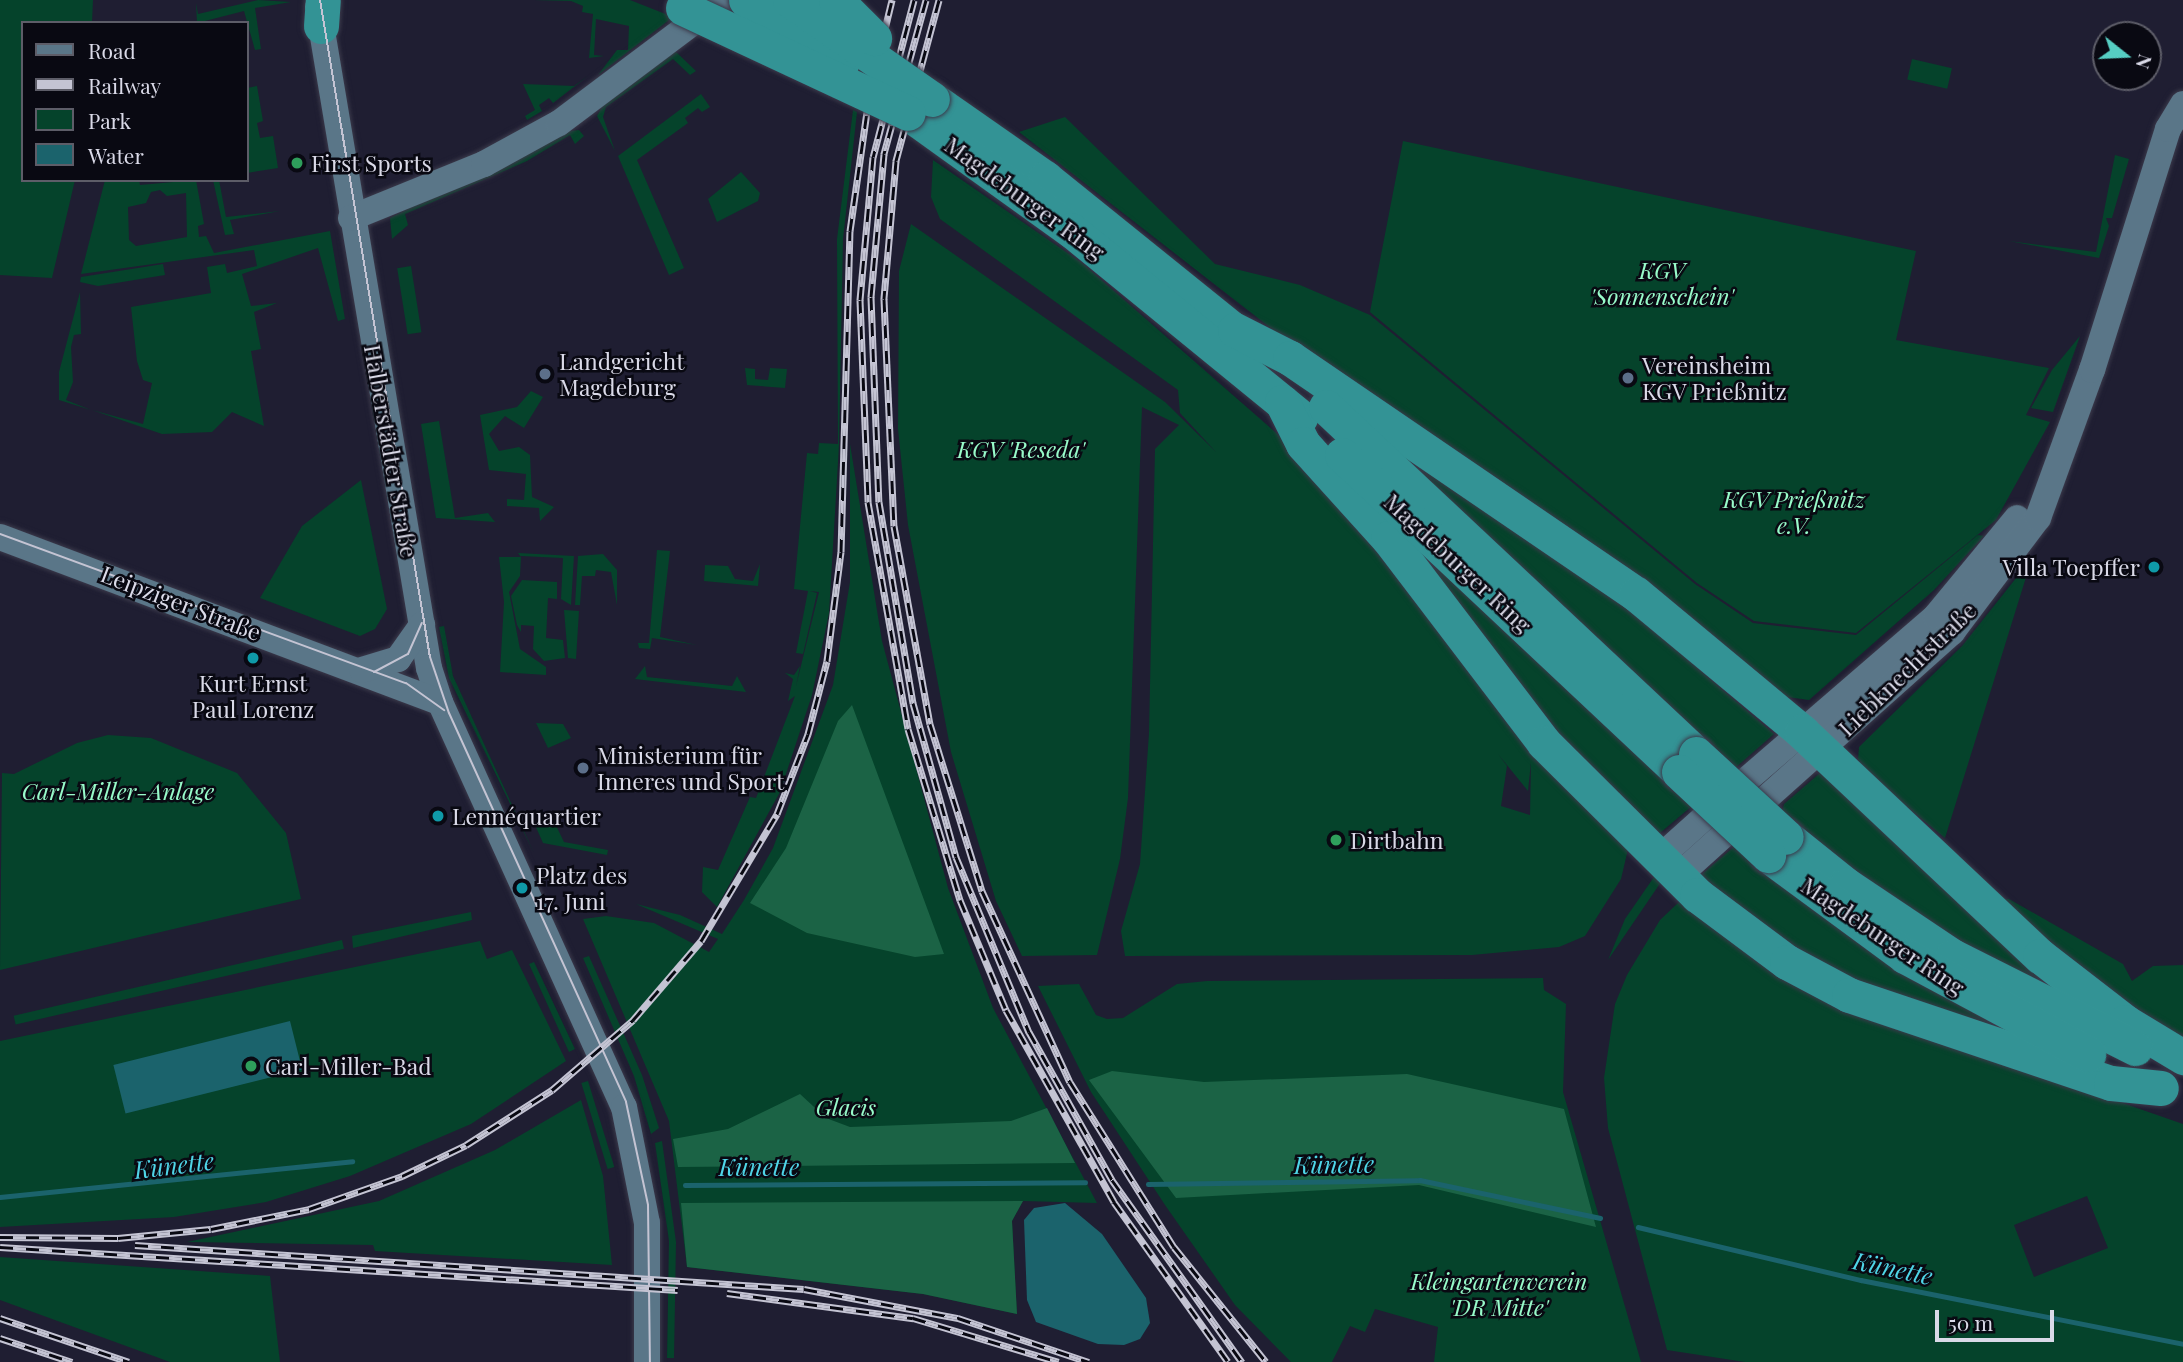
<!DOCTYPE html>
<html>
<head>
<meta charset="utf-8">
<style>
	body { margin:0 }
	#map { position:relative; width:2183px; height:1362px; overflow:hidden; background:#1f1e32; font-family:"Playfair Display",serif }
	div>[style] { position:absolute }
	.green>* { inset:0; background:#05432b; transform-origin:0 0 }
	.forest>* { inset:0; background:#1b6345 }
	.water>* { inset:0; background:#1b636c; transform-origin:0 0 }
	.stream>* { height:4.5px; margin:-2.25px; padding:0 2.25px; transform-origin:2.25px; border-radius:2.25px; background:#1b636c }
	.roads { filter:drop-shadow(0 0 2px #3b3a4b) drop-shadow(0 0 2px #3b3a4b) }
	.secondary>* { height:26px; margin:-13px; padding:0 13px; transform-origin:13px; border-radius:13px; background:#5a7688 }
	.highway>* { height:35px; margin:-17.5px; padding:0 17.5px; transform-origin:17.5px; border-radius:17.5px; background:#339395 }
	.tram>* { height:2px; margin:-1px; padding:0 1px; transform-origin:1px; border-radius:1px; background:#c4c4d3 }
	.rail>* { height:7px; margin-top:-3.5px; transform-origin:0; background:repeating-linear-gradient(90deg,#090912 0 13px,#c4c4d3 0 26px); box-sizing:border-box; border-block:2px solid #c4c4d3 }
	.bridges { filter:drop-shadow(0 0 2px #3b3a4b) drop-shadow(0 0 2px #3b3a4b) }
	.highway-bridge>* { height:35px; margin:-17.5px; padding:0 17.5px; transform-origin:17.5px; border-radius:17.5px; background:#339395 }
	.dots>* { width:19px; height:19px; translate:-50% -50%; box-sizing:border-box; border:4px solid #090912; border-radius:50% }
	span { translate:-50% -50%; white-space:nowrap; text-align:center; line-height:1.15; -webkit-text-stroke:5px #090912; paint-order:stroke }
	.poi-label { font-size:23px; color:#dadae8 }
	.left { translate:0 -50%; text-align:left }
	.right { translate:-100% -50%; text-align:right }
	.street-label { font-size:23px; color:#dadae8 }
	.park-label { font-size:23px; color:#98fbca; font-style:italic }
	.water-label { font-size:24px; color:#4fd5e7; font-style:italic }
	.legend { position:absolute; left:21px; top:21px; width:228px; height:161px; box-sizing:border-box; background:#090912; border:2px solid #5d5d68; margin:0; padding:9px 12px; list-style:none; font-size:21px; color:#dadae8 }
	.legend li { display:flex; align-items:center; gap:14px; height:35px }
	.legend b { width:35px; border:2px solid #5d5d68 }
	.north { position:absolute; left:2092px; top:21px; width:70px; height:70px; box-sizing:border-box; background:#090912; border:2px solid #5d5d68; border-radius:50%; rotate:108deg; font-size:19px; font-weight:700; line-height:28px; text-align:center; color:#dadae8 }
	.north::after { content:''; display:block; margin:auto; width:24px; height:32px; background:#56cec3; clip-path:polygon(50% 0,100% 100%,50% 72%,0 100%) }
	.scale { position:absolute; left:1935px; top:1310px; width:119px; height:32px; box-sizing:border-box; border:4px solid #dadae8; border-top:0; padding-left:9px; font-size:21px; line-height:24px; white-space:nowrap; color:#dadae8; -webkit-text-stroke:5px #090912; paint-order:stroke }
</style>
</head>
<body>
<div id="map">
	<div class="green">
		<i style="clip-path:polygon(0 0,93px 0,92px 23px,23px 23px,23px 180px,75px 180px,52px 278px,0 275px)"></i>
		<i style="clip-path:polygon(258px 0,291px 2px,255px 8px,261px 49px,255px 50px,244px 11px,197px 23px,196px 3px,198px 14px)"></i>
		<i style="clip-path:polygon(534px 0,630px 0,673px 17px,598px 75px,617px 50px,628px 50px,629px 26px,596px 19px,594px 55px,604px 56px,589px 58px,593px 14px,582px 12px,583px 6px,571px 1px)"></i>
		<i style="clip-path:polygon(674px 50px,696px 71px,690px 75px,673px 59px,606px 107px,603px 117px,615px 151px,597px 116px,603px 105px)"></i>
		<i style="left:1912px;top:59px;width:41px;height:21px;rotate:13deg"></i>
		<i style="clip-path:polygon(588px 76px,553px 103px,549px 98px,539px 105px,542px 111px,527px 120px,525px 116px,535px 110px,523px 84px,574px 86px)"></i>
		<i style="clip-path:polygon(257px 86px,263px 121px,257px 123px,260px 138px,273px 136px,278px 168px,247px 173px,247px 88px)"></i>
		<i style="clip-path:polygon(701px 94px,710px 107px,702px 112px,698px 108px,685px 118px,688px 123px,637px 160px,684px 268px,669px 275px,618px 156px)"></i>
		<i style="clip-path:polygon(853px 110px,857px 112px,843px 239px,839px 445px,829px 613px,812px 695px,780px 792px,717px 907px,702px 892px,703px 867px,718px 870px,750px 797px,756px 798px,795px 696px,788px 701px,793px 679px,785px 673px,794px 675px,800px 666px,796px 686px,819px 592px,810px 591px,817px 593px,803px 654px,796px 653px,808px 591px,794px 589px,807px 453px,818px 454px,819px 443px,838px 444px,837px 239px)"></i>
		<i style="clip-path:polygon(1065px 117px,1215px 264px,1300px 285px,1370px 315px,1695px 584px,1753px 623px,1856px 635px,1978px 535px,1984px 536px,1934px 590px,1809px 700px,1772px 695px,1363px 400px,1019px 132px)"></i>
		<i style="clip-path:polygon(579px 130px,584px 136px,575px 144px,570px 135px,527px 161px,405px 214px,408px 225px,392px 239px,390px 218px,560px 132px)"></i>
		<i style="clip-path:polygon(1403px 141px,1916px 251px,1896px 340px,2049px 368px,2026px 415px,2050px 422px,1996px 520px,1856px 633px,1754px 621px,1697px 583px,1370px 312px)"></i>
		<i style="clip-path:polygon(2115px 155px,2129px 159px,2112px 218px,2106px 218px,2109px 226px,2099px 258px,2009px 241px,2096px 252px)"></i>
		<i style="clip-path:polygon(evenodd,933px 160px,1082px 263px,1283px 439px,1629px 845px,1621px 879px,1585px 936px,1559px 947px,1472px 955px,1125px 956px,1121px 931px,1140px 864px,1149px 733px,1155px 449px,1179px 425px,1142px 407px,1128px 798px,1120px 859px,1097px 955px,1022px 956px,996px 901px,951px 752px,908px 525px,898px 429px,899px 271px,911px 224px,1165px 402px,1216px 452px,1180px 413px,1178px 390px,940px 219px,931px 197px,933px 160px,1498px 754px,1528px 791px,1531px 762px,1530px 815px,1501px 806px,1507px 766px,1498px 754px)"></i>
		<i style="clip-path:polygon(741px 172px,760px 193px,758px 201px,717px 222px,708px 199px)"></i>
		<i style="clip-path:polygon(evenodd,105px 180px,139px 180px,140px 185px,196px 180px,204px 224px,198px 226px,199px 237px,206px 236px,214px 253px,330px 231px,345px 319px,338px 321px,318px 248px,242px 274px,251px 306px,277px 303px,254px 312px,261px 349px,251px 351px,264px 426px,232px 412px,212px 432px,162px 434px,92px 410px,143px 424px,152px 383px,143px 380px,137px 361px,131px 307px,211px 293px,207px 267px,225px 264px,227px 273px,257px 266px,254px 250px,81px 274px,105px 180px,160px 190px,167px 196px,186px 193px,187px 237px,136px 246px,129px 240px,128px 207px,146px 203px,151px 192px,160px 190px)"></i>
		<i style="clip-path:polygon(213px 180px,219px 180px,226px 217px,280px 211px,230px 220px,234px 234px,225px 235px)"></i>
		<i style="clip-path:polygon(163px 264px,165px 275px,98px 286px,80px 282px,81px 277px)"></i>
		<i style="left:411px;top:266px;width:67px;height:14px;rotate:81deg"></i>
		<i style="clip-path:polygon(80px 292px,81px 334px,74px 335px,71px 347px,73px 382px,66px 400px,91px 410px,59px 400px,59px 372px)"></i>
		<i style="clip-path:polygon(2080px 336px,2053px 412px,2031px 408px,2052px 370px)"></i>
		<i style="clip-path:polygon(745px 368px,755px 369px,755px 379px,768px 380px,770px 368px,787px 369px,785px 388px,747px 385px)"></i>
		<i style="clip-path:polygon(531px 391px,543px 397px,524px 428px,505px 416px,489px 434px,499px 451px,519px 447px,530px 455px,532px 497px,554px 507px,540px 521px,539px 508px,507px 506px,507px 499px,524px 500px,526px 474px,489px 470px,480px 415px,517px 407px)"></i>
		<i style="clip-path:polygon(439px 421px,455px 518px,488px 513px,495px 522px,436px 518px,421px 424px)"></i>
		<i style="clip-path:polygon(1376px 436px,1603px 587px,1774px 734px,1734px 769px)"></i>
		<i style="clip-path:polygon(850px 444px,882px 641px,948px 888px,993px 1008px,1097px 1203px,1023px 1201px,1012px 1221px,1017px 1314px,923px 1294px,687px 1267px,669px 1121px,583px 919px,606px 916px,654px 923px,709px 952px,718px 939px,636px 904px,680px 915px,722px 934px,744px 900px,773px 848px,833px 685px,850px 582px)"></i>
		<i style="clip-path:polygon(361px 480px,387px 609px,375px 629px,360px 636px,260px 598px,302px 526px)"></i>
		<i style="clip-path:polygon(1381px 505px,1692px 806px,1660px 833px,1589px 774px)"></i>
		<i style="clip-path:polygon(657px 550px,670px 551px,660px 637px,697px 645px,652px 638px,650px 649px,639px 648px,638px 643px,649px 643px)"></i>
		<i style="clip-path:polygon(518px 553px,574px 556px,571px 605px,561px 599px,563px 558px,521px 556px,520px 576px,509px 592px,520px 649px,546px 667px,546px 675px,500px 672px,504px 602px,499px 557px,521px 557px)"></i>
		<i style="clip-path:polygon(603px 554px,617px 570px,617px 605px,611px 572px,596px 570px,595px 576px,582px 576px,580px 605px,575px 605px,578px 556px)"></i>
		<i style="clip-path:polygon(2032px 558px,1945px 838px,1868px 775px,1858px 759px,1859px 747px,1962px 646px)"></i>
		<i style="clip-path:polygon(760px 564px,758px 586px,704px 581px,705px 565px,728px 566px,735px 579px,753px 581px)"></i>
		<i style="clip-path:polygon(522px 580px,557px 582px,557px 599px,548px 598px,546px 638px,563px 640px,565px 658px,544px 661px,533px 649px,534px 626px,521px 625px,521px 632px,517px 625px,511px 596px)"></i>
		<i style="clip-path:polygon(564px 610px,579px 611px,576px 659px,568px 658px)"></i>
		<i style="clip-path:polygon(444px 626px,453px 676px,534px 853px,449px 678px,439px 627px)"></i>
		<i style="clip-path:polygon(645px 666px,647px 677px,732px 686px,737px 676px,746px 692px,635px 679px)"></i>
		<i style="clip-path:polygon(536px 723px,563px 724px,571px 738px,548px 748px)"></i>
		<i style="clip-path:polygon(108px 735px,151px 738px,237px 773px,286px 833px,301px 899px,0 970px,2px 773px,14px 774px,77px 743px)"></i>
		<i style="clip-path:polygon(1820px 773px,2107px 1022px,1901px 909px,1782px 812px,1784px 804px)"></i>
		<i style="clip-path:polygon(542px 811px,545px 818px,551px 815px,564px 842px,608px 850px,607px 855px,543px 843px,531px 816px)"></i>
		<i style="clip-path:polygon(1735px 846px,1795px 897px,2029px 1037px,1828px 974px,1701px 882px,1702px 874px)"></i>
		<i style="clip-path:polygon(1654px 877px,1661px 882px,1608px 960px,1625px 919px)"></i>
		<i style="clip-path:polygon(1988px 898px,2009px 899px,2123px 964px,2132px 981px,2153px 966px,2183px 965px,2183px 1045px)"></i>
		<i style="clip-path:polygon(evenodd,1679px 902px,1976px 1052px,2183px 1124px,2183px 1362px,1745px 1362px,1667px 1350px,1608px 1128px,1604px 1078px,1615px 1004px,1627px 975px,1660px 920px,1679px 902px,2087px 1196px,2108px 1248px,2034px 1277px,2014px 1225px,2087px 1196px)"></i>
		<i style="clip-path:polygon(471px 912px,472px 920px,353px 948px,352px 936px)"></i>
		<i style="left:342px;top:940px;width:9px;height:337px;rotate:77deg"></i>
		<i style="clip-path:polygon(480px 941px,487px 959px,512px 950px,566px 1061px,471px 1124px,350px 1176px,266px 1202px,174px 1217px,0 1227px,0 1041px)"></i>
		<i style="clip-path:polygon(589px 956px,642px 1075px,659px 1128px,651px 1134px,634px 1076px,583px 958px)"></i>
		<i style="clip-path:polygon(534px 962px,575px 1049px,569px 1052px,529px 964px)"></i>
		<i style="clip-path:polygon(1543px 978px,1544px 990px,1566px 1004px,1563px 1092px,1641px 1362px,1434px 1362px,1438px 1327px,1375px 1309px,1365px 1332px,1350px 1326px,1332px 1362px,1291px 1362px,1235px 1305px,1165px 1205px,1091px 1092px,1038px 986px,1079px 984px,1096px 1015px,1107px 1019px,1123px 1018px,1177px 984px,1207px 981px)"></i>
		<i style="left:588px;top:1081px;width:90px;height:7px;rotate:73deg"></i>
		<i style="clip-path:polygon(581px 1100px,603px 1176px,612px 1265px,375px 1251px,373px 1245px,187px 1242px,379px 1201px,495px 1150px)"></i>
		<i style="clip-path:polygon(662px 1141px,676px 1242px,674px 1358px,667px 1358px,669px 1241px,655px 1143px)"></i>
		<i style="clip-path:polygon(0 1257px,270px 1276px,280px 1362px,170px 1362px,0 1300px)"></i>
	</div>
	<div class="forest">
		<i style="clip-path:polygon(852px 705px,944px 954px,915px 957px,807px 933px,750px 903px,786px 848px,838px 721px)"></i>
		<i style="clip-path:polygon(1112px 1071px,1204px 1082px,1407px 1074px,1564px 1109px,1596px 1227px,1419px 1185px,1176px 1198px,1089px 1080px)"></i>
		<i style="clip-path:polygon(800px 1094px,826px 1118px,850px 1127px,1011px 1121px,1047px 1108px,1075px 1163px,678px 1167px,673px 1139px,728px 1129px)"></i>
		<i style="clip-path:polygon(1023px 1201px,1012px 1221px,1017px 1314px,923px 1294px,687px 1267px,681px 1203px)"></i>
	</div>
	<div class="water">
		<i style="left:290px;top:1021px;width:50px;height:182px;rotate:76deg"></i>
		<i style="clip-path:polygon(1065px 1203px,1102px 1234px,1146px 1298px,1150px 1323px,1140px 1339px,1124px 1345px,1098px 1344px,1036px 1322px,1027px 1300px,1024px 1220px,1034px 1208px)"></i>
	</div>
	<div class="stream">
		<i style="left:1148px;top:1184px;width:272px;rotate:-0.8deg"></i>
		<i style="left:1420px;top:1180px;width:184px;rotate:11.9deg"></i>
		<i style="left:685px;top:1185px;width:400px;rotate:-0.4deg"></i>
		<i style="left:0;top:1197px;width:354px;rotate:-5.8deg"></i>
		<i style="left:1638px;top:1227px;width:229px;rotate:13.4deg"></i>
		<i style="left:1861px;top:1280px;width:328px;rotate:11.2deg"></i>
	</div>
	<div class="roads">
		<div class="secondary">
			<i style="left:318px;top:7px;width:670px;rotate:80.47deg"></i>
			<i style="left:429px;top:668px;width:36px;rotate:72deg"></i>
			<i style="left:440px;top:702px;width:445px;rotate:65.6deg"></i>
			<i style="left:624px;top:1107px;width:118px;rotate:78.8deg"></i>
			<i style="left:647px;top:1223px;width:139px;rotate:90deg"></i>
			<i style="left:351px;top:218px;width:144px;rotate:-22.1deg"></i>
			<i style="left:484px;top:164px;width:85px;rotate:-28.7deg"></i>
			<i style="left:559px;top:123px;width:205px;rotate:-36.9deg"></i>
			<i style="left:0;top:537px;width:470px;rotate:20.6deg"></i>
			<i style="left:362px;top:670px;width:38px;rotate:-17deg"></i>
			<i style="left:398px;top:659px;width:42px;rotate:-54.8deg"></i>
			<i style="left:1744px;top:782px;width:254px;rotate:-40.8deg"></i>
			<i style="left:1936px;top:616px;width:127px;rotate:-50.4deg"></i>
			<i style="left:1763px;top:801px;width:254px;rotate:-41.8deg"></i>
			<i style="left:1952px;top:632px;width:143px;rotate:-53deg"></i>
			<i style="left:2038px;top:518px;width:158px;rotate:-70deg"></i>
			<i style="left:2092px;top:370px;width:253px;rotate:-72.5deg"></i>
			<i style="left:2168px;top:129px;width:29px;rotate:-59deg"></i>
			<i style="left:1657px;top:860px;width:69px;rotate:-42deg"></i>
			<i style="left:1677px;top:877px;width:67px;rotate:-42deg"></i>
		</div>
		<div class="highway">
			<i style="left:321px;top:26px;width:26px;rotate:-86deg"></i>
			<i style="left:932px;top:99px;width:138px;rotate:35deg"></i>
			<i style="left:1045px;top:178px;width:265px;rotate:38.9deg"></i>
			<i style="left:908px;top:113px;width:201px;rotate:35.7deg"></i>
			<i style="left:1071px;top:230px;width:296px;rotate:39.2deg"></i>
			<i style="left:1235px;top:330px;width:62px;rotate:27deg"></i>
			<i style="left:1290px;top:358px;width:419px;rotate:34.3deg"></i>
			<i style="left:1636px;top:594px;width:216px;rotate:39.7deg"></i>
			<i style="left:1802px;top:732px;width:327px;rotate:43.3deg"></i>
			<i style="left:2040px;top:956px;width:108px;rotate:37.8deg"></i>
			<i style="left:2125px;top:1022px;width:68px;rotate:31.1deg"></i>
			<i style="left:1282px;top:402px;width:47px;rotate:63.4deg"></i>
			<i style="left:1303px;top:444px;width:127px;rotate:47.9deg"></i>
			<i style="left:1388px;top:538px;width:258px;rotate:52.7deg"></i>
			<i style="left:1544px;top:743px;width:216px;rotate:44.8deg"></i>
			<i style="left:1697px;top:895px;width:112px;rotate:36.7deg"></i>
			<i style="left:1787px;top:962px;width:70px;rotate:28deg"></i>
			<i style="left:1849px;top:995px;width:276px;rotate:18.6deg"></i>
			<i style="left:2111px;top:1083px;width:50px;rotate:5.7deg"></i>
			<i style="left:1326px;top:407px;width:507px;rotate:43.16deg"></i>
			<i style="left:1342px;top:455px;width:463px;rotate:43.2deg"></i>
			<i style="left:1786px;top:837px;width:77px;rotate:38.7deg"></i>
			<i style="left:1846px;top:885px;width:128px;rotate:33.8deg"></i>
			<i style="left:1952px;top:956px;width:205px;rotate:26.7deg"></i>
			<i style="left:1768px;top:855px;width:170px;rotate:36.4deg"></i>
			<i style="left:1905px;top:956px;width:208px;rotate:28.2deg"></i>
		</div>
	</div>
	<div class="tram">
		<i style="left:320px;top:0;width:666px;rotate:80.5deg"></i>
		<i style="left:430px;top:657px;width:59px;rotate:71.3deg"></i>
		<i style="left:449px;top:713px;width:427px;rotate:65.5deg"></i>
		<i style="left:626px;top:1102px;width:105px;rotate:77.9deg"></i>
		<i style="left:648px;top:1205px;width:157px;rotate:89.3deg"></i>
		<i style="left:0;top:534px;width:432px;rotate:20.2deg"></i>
		<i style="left:406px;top:683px;width:47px;rotate:35.4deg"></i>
		<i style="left:374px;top:672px;width:38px;rotate:-28deg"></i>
		<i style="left:408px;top:654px;width:34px;rotate:-66deg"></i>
	</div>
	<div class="rail">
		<i style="left:914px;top:0;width:162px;rotate:104.6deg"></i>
		<i style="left:873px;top:157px;width:144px;rotate:95.2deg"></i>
		<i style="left:860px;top:300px;width:202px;rotate:87.7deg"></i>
		<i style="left:868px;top:502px;width:230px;rotate:80deg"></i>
		<i style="left:908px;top:729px;width:179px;rotate:73.1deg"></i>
		<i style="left:960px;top:900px;width:119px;rotate:67.3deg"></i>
		<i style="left:1006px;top:1010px;width:220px;rotate:60.6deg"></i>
		<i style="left:1114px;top:1202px;width:196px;rotate:54.5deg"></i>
		<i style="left:926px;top:0;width:160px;rotate:105.3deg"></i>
		<i style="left:884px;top:154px;width:144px;rotate:95.2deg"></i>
		<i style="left:871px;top:297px;width:205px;rotate:87.8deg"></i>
		<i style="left:879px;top:502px;width:204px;rotate:80.4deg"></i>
		<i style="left:913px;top:703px;width:160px;rotate:74.4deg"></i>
		<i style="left:956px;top:857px;width:190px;rotate:67.4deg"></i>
		<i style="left:1029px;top:1032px;width:170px;rotate:60.7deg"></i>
		<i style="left:1112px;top:1180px;width:224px;rotate:54.5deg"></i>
		<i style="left:939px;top:0;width:167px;rotate:105deg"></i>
		<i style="left:896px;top:161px;width:139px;rotate:95deg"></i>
		<i style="left:884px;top:299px;width:227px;rotate:87.5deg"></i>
		<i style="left:894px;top:526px;width:201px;rotate:79.7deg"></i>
		<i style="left:930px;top:724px;width:175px;rotate:72.7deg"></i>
		<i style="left:982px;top:891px;width:210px;rotate:65.3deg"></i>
		<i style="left:1070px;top:1082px;width:195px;rotate:57.8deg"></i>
		<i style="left:1174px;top:1247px;width:147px;rotate:51.3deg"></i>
		<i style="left:0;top:1237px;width:118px;rotate:0.5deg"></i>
		<i style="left:118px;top:1238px;width:93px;rotate:-5.5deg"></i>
		<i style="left:211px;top:1229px;width:100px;rotate:-11.5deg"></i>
		<i style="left:309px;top:1209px;width:99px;rotate:-19.5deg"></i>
		<i style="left:402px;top:1176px;width:71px;rotate:-25.8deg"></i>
		<i style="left:466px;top:1145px;width:102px;rotate:-32.6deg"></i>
		<i style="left:552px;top:1090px;width:107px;rotate:-40.8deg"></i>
		<i style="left:633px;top:1020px;width:104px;rotate:-49.3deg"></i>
		<i style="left:701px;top:941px;width:148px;rotate:-59.1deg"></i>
		<i style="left:777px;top:814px;width:86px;rotate:-68.8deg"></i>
		<i style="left:808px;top:734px;width:75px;rotate:-75.4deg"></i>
		<i style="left:827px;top:661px;width:110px;rotate:-82.7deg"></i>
		<i style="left:841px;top:552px;width:321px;rotate:-88.4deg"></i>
		<i style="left:850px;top:231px;width:141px;rotate:-81.9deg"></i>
		<i style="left:870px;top:91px;width:94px;rotate:-76.4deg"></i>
		<i style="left:135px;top:1245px;width:670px;rotate:3.76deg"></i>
		<i style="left:804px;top:1289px;width:157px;rotate:10.7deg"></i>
		<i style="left:958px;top:1318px;width:138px;rotate:18.6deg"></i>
		<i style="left:0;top:1247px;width:679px;rotate:3.63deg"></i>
		<i style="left:727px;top:1293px;width:188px;rotate:7.7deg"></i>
		<i style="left:913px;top:1318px;width:152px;rotate:16.8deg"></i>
		<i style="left:0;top:1318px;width:136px;rotate:18.8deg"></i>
		<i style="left:0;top:1338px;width:76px;rotate:18.4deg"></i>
	</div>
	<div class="bridges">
		<div class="highway-bridge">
			<i style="left:746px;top:0;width:115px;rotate:34.4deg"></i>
			<i style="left:790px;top:0;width:173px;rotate:34.9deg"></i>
			<i style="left:836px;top:0;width:54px;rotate:45deg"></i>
			<i style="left:683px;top:8px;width:248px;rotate:25deg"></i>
			<i style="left:1696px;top:754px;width:122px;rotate:42.7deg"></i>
			<i style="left:1679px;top:772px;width:122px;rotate:43deg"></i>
		</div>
	</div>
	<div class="dots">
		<i style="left:297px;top:163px;background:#2e9e5b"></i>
		<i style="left:545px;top:374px;background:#5c6f8a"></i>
		<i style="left:1628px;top:378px;background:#5c6f8a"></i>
		<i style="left:2154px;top:567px;background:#0f9aa8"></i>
		<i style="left:253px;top:658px;background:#0f9aa8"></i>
		<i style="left:583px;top:768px;background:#5c6f8a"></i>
		<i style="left:438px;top:816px;background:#0f9aa8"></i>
		<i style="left:1336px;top:840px;background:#2e9e5b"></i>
		<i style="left:522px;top:888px;background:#0f9aa8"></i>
		<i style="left:251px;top:1066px;background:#2e9e5b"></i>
	</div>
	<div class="poi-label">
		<span class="left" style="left:311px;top:163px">First Sports</span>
		<span class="left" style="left:559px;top:374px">Landgericht<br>Magdeburg</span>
		<span class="left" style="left:1642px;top:378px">Vereinsheim<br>KGV Prießnitz</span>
		<span class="right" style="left:2140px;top:567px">Villa Toepffer</span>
		<span style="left:253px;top:696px">Kurt Ernst<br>Paul Lorenz</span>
		<span class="left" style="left:597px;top:768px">Ministerium für<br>Inneres und Sport</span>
		<span class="left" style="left:452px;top:816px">Lennéquartier</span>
		<span class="left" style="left:1350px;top:840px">Dirtbahn</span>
		<span class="left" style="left:536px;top:888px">Platz des<br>17. Juni</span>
		<span class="left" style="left:265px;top:1066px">Carl-Miller-Bad</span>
	</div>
	<div class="street-label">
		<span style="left:1025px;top:198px;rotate:36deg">Magdeburger Ring</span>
		<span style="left:391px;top:451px;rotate:80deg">Halberstädter Straße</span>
		<span style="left:1458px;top:563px;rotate:43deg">Magdeburger Ring</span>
		<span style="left:181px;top:603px;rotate:21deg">Leipziger Straße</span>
		<span style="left:1907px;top:669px;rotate:-44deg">Liebknechtstraße</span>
		<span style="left:1883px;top:936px;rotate:34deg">Magdeburger Ring</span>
	</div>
	<div class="park-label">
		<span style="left:1662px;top:283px">KGV<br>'Sonnenschein'</span>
		<span style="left:1021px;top:449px">KGV 'Reseda'</span>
		<span style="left:1794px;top:512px">KGV Prießnitz<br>e.V.</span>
		<span style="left:118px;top:791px">Carl-Miller-Anlage</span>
		<span style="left:846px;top:1107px">Glacis</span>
		<span style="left:1499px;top:1294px">Kleingartenverein<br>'DR Mitte'</span>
	</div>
	<div class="water-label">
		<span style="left:1334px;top:1164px;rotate:-1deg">Künette</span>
		<span style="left:174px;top:1165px;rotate:-7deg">Künette</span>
		<span style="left:759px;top:1167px">Künette</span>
		<span style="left:1893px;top:1268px;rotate:12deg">Künette</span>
	</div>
	<ul class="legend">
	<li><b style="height:9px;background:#5a7688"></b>Road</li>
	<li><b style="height:9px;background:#c4c4d3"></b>Railway</li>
	<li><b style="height:19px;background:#05432b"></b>Park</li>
	<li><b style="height:19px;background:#1b636c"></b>Water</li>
	</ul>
	<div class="north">N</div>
	<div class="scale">50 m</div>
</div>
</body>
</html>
